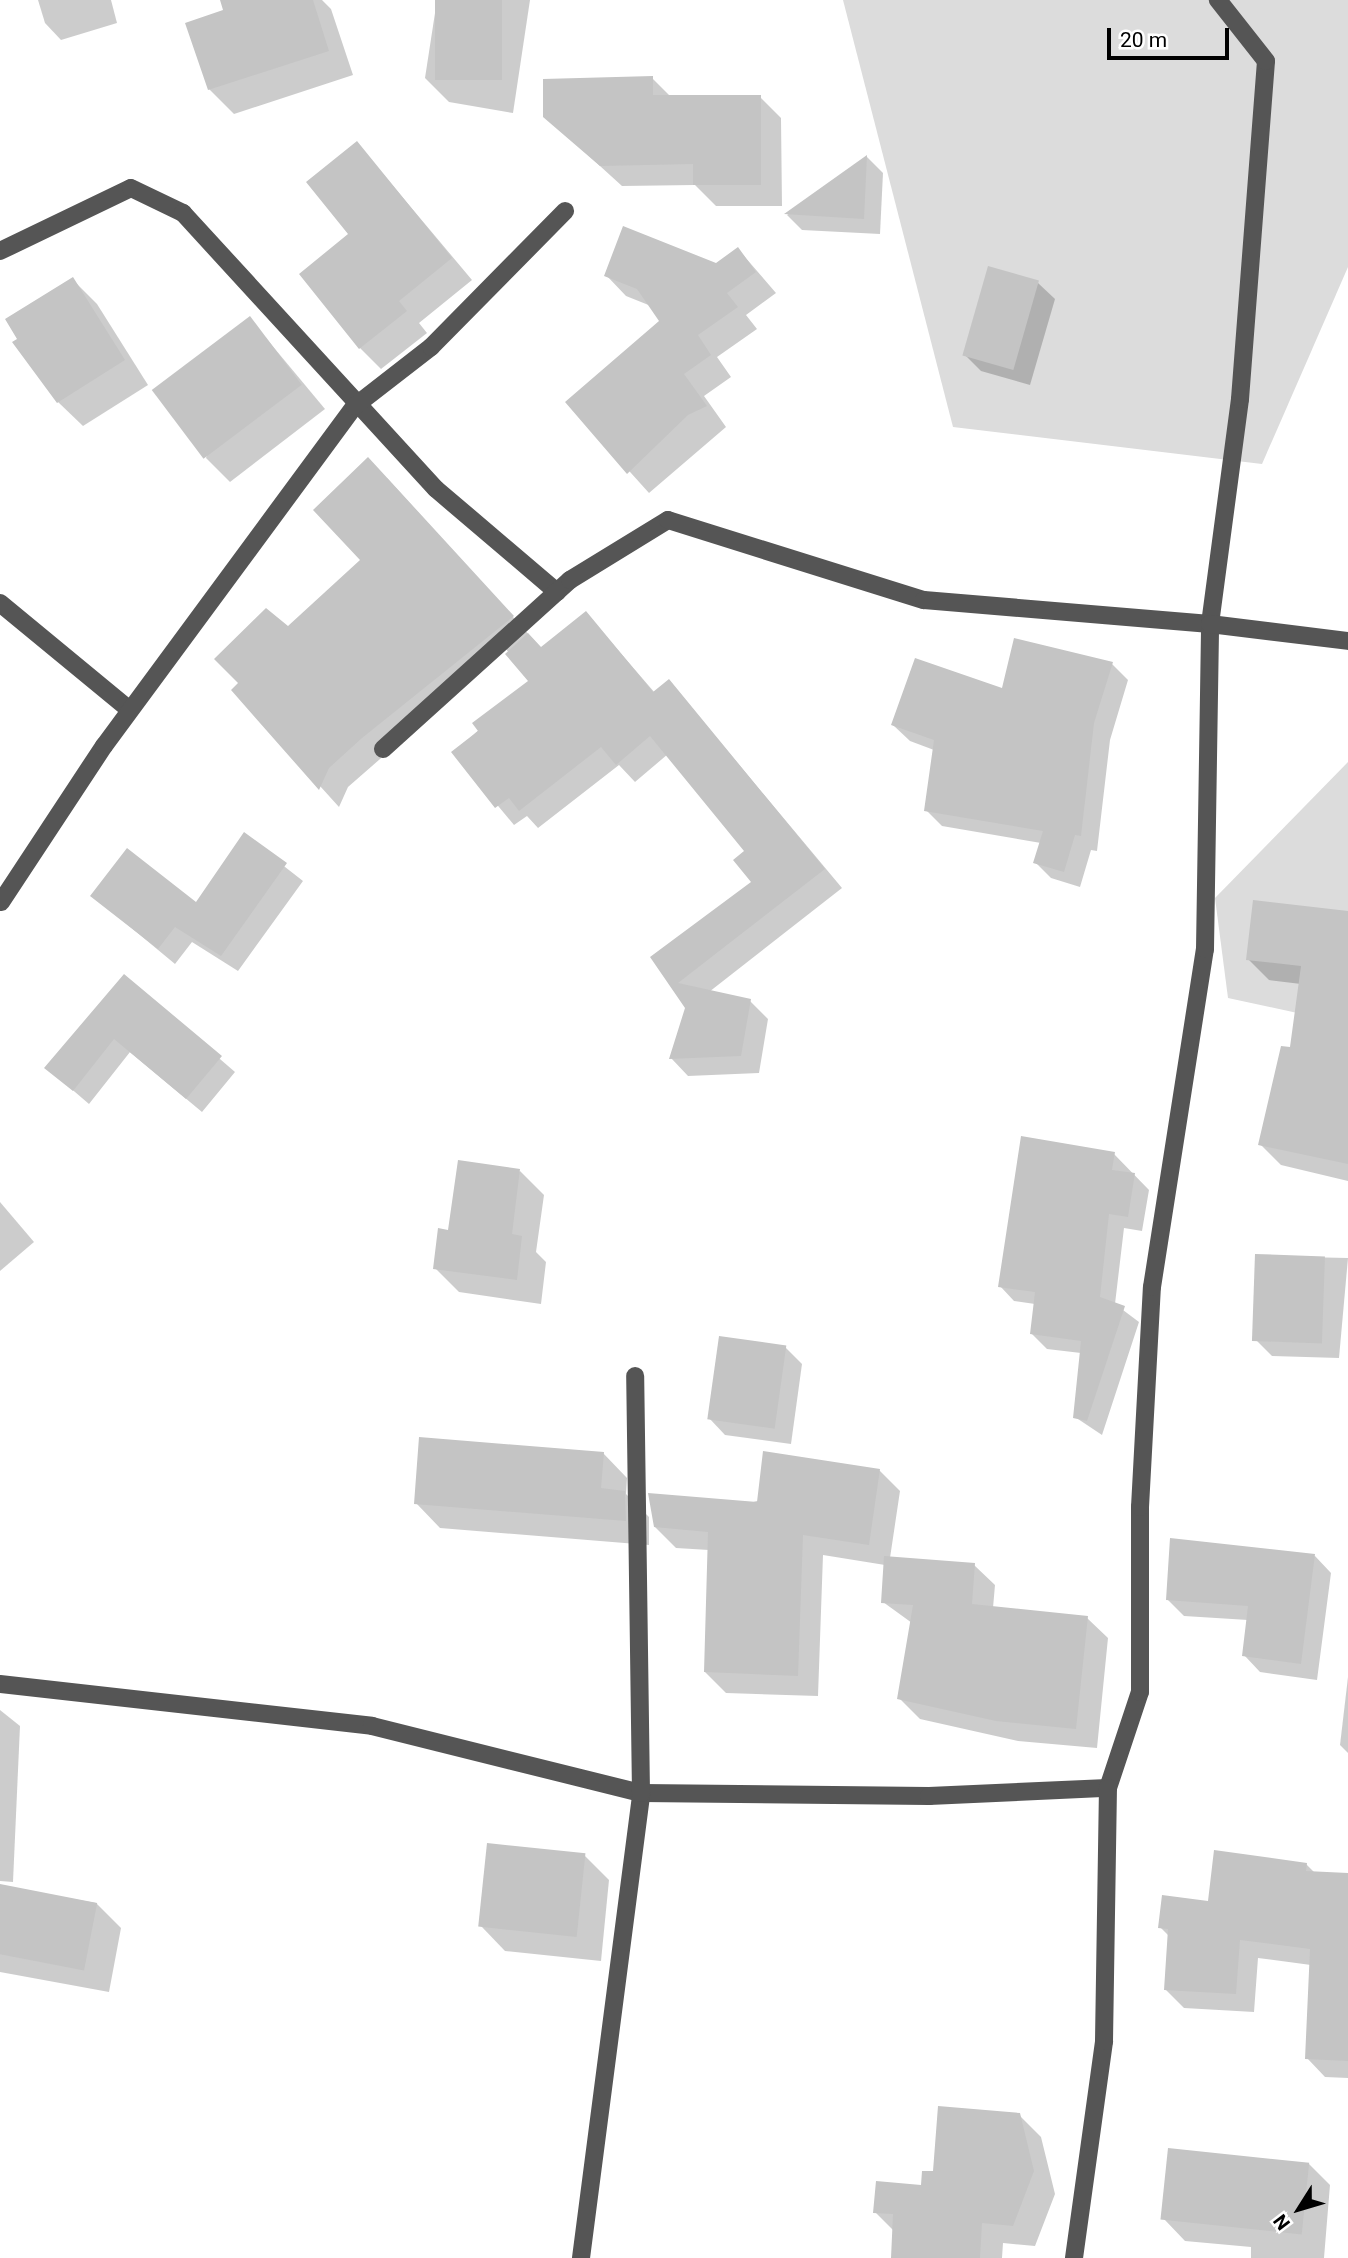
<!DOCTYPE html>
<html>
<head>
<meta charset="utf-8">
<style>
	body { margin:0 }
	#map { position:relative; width:1348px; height:2258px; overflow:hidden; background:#fff; font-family:Roboto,sans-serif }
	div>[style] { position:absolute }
	.green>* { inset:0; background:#dcdcdc }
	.shadow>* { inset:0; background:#0003 }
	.building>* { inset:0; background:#c4c4c4; transform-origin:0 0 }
	.minor>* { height:18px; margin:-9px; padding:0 9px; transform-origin:9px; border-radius:9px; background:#555 }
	span { translate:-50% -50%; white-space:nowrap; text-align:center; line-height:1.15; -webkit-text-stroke:6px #fff; paint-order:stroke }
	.north { position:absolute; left:1264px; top:2174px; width:70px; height:70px; -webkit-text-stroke:5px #fff; paint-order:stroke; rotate:233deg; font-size:19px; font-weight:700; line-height:28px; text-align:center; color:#000 }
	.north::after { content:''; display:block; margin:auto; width:24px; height:32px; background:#000; clip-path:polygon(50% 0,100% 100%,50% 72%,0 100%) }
	.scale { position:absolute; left:1107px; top:28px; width:122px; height:32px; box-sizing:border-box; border:4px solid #000; border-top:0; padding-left:9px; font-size:21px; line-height:24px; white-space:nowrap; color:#000; -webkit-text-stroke:5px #fff; paint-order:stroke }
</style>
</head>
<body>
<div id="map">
	<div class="green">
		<i style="clip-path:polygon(843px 0,1348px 0,1348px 267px,1262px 464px,953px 427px)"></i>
		<i style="clip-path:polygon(1348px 762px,1348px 1024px,1228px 998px,1215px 898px)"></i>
	</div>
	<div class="shadow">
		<i style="clip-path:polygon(38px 0,111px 0,117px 23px,61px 40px,45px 23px)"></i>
		<i style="clip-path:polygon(222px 0,322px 0,331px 9px,353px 75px,234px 114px,209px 89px,226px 11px)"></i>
		<i style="clip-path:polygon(437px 0,530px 0,513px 113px,449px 102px,425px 78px)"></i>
		<i style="clip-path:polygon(652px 78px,671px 97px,760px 97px,781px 118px,782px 206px,716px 206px,695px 185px,622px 186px,545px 116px)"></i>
		<i style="clip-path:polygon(357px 143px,472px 280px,419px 323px,427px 333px,381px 369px,360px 348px,351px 235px)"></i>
		<i style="clip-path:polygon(867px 157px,883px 173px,880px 234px,802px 230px,787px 215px)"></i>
		<i style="clip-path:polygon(738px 249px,776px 293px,746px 315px,757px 329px,717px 357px,731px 377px,704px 396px,726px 427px,649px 493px,567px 402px,662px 321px,651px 306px,626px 296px,606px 275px,716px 265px)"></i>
		<i style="clip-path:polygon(73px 280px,97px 304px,148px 385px,83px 426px,58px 402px)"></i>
		<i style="clip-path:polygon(1038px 283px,1055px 299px,1030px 385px,981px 371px,964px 354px)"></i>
		<i style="clip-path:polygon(250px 319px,325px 409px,230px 482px,206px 458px)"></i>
		<i style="clip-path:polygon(387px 478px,542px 649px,586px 613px,655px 693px,669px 681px,842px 888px,709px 992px,750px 1001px,768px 1019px,759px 1073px,688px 1076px,671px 1058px,687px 1007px,652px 958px,754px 882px,747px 851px,668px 754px,635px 782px,619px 765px,538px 828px,527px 816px,514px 825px,454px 753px,530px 682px,506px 649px,348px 787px,339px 807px,233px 690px,363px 560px)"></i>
		<i style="clip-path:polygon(1112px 664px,1128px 680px,1110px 740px,1097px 851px,1091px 850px,1080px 887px,1051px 878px,1035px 862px,1041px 843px,942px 826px,926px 810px,934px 750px,910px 741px,893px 725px)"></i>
		<i style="clip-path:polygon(244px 835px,303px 881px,238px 971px,192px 942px,175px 964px,93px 896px,196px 905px)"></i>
		<i style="clip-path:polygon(1348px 913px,1348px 1181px,1281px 1165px,1260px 1144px,1292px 1049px,1301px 984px,1269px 980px,1248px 959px)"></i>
		<i style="clip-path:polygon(124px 976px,235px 1072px,202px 1112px,130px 1052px,89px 1104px,47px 1068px)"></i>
		<i style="clip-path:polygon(1114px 1154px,1149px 1190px,1142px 1231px,1124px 1228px,1115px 1304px,1139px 1322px,1102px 1435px,1075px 1417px,1081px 1353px,1047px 1349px,1032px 1334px,1035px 1304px,1014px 1301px,1000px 1286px)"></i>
		<i style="clip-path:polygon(520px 1171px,544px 1195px,536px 1252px,546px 1262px,541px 1304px,459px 1292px,435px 1268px,450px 1232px)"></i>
		<i style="clip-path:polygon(0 1202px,34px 1242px,0 1271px)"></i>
		<i style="clip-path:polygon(1257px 1256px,1348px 1258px,1339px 1358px,1272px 1356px,1256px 1340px)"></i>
		<i style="clip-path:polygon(785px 1347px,802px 1364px,791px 1444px,725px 1435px,709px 1418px)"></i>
		<i style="clip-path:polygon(603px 1453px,627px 1478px,626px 1494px,649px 1517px,649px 1545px,440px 1528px,416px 1503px)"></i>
		<i style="clip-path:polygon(879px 1470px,900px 1491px,890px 1558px,974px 1565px,995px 1585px,993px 1608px,1087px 1618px,1108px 1638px,1097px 1748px,1018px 1741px,920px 1719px,899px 1698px,912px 1623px,883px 1602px,885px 1565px,823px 1555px,818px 1696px,726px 1693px,705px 1672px,709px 1550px,676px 1548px,655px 1527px)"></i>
		<i style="clip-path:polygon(1315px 1556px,1331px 1573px,1317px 1680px,1260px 1672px,1244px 1655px,1248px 1620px,1184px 1616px,1167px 1599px)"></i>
		<i style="clip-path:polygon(1348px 1677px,1348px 1753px,1340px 1745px)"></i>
		<i style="clip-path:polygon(0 1710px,20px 1726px,13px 1882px,0 1881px)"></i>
		<i style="clip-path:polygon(584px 1855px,609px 1880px,601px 1961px,505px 1951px,481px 1926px)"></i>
		<i style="clip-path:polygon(1306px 1864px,1316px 1874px,1348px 1875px,1348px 2078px,1325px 2077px,1307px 2058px,1311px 1965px,1258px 1958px,1254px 2012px,1184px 2008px,1165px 1989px,1169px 1936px,1160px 1927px)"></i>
		<i style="clip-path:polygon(0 1886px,96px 1903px,121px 1928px,109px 1992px,0 1972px)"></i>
		<i style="clip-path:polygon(1019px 2115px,1041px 2137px,1055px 2194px,1035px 2246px,1003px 2243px,1002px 2258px,892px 2258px,894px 2231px,875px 2212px,923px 2187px)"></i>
		<i style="clip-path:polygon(1308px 2163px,1330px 2185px,1324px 2258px,1251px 2258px,1251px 2247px,1185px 2241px,1164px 2219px)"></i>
	</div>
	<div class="building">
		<i style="clip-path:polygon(220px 0,313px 0,329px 51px,208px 90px,185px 23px,223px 10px)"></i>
		<i style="left:435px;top:0;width:67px;height:80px"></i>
		<i style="clip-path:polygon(653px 76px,653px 95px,761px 95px,761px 185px,693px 185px,693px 164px,600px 166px,543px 117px,543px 79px)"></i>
		<i style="clip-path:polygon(357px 141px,452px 258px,399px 301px,407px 311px,359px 349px,299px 274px,348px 234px,306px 182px)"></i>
		<i style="clip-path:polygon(867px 155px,864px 219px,784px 214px)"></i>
		<i style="clip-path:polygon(623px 226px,716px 263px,738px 247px,756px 272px,727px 293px,738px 307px,698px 335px,711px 355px,684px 374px,707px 406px,688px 415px,627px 474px,565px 402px,659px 321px,637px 289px,604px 276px)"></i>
		<i style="left:988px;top:266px;width:53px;height:93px;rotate:16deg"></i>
		<i style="clip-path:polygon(73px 277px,125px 360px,57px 403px,12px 342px,17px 339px,5px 319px)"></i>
		<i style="left:250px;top:316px;width:86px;height:123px;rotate:53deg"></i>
		<i style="clip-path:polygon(368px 457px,514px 616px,362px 738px,329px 768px,319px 790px,231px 690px,238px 683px,214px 659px,266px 608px,288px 626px,360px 560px,313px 510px)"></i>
		<i style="clip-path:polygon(586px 611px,653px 692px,669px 679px,825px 869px,678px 983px,751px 999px,741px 1056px,669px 1059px,685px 1008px,650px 957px,751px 882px,733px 860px,744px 851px,650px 736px,616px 765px,601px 747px,519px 811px,509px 798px,495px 808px,451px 752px,478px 731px,472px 723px,528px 681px,505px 654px,528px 633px,541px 647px)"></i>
		<i style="clip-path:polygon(1014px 638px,1113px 662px,1094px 723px,1081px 836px,1075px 835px,1064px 872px,1033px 863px,1043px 831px,924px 811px,934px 740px,891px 725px,915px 658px,1002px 688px)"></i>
		<i style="clip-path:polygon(244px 832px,287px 863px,221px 956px,175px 927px,158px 949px,90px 896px,127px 848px,196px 902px)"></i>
		<i style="clip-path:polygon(1253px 900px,1348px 911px,1348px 1164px,1258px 1145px,1281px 1046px,1290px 1047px,1301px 966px,1246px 960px)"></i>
		<i style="clip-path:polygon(124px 974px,222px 1056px,186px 1099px,114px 1039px,73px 1091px,44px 1068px)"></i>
		<i style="clip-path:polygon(1021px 1136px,1115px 1152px,1112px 1170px,1135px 1173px,1128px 1217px,1109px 1214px,1100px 1297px,1125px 1306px,1087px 1421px,1073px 1418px,1081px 1341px,1030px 1334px,1035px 1292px,998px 1287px)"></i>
		<i style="clip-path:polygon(458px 1160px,520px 1169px,512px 1234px,522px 1236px,517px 1280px,433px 1269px,438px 1228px,448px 1230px)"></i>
		<i style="left:1255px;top:1254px;width:70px;height:87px;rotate:2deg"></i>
		<i style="left:719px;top:1336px;width:68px;height:84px;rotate:8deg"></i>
		<i style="clip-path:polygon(419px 1437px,604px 1452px,601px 1488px,625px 1491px,626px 1521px,414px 1504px)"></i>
		<i style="clip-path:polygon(763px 1451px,880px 1469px,869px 1545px,803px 1535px,798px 1676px,704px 1672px,708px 1532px,654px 1527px,648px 1493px,757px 1502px)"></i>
		<i style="clip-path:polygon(1170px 1538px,1315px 1554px,1301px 1664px,1242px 1656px,1248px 1606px,1166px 1600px)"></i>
		<i style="clip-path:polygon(884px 1556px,975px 1563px,972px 1604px,1088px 1616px,1076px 1729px,996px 1721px,897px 1699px,913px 1605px,881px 1603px)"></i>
		<i style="left:487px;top:1843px;width:99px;height:84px;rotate:6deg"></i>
		<i style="clip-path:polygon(1214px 1850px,1307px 1863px,1306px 1871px,1348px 1873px,1348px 2061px,1305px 2059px,1310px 1949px,1240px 1940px,1236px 1994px,1164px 1990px,1168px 1929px,1158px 1928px,1162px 1895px,1208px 1901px)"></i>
		<i style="left:0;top:1884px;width:99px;height:69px;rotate:11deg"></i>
		<i style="clip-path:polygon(938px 2106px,1020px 2113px,1034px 2171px,1013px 2226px,982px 2223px,980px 2258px,891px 2258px,893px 2214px,873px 2213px,876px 2181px,921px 2185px,922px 2171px,933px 2171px)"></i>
		<i style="left:1168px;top:2148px;width:142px;height:72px;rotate:6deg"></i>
	</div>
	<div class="minor">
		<i style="left:0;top:251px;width:145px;rotate:-25.7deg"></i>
		<i style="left:131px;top:188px;width:58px;rotate:25.7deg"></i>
		<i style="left:183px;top:213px;width:374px;rotate:47.5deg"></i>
		<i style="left:436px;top:489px;width:159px;rotate:40.4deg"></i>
		<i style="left:0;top:603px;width:168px;rotate:39.5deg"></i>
		<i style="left:383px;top:749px;width:252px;rotate:-42.1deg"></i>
		<i style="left:570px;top:580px;width:115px;rotate:-31.5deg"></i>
		<i style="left:668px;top:520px;width:268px;rotate:17.4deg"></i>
		<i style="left:924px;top:600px;width:287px;rotate:4.8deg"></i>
		<i style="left:1210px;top:624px;width:227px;rotate:-82.4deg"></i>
		<i style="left:1240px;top:399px;width:339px;rotate:-85.6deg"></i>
		<i style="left:1266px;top:61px;width:78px;rotate:-128.2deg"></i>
		<i style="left:1px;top:902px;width:187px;rotate:-56.6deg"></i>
		<i style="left:104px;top:746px;width:423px;rotate:-53.6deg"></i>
		<i style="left:355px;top:406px;width:96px;rotate:-37.8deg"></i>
		<i style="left:431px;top:347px;width:191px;rotate:-45.4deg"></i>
		<i style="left:0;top:1684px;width:374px;rotate:6.4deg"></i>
		<i style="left:372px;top:1726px;width:277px;rotate:14deg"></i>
		<i style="left:641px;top:1793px;width:288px;rotate:0.6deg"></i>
		<i style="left:929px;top:1796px;width:179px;rotate:-2.6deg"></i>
		<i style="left:1108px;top:1788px;width:101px;rotate:-71.6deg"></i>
		<i style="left:1140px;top:1692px;width:185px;rotate:-90deg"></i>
		<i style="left:1140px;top:1507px;width:220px;rotate:-86.9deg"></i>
		<i style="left:1152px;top:1287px;width:342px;rotate:-81.1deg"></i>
		<i style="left:1205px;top:949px;width:325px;rotate:-89.1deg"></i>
		<i style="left:1210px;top:624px;width:139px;rotate:7deg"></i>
		<i style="left:581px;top:2258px;width:469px;rotate:-82.6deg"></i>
		<i style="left:641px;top:1793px;width:417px;rotate:-90.8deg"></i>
		<i style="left:1074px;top:2258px;width:219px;rotate:-82.1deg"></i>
		<i style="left:1104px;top:2041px;width:253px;rotate:-89.1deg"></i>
	</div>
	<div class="north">N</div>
	<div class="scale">20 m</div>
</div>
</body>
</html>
